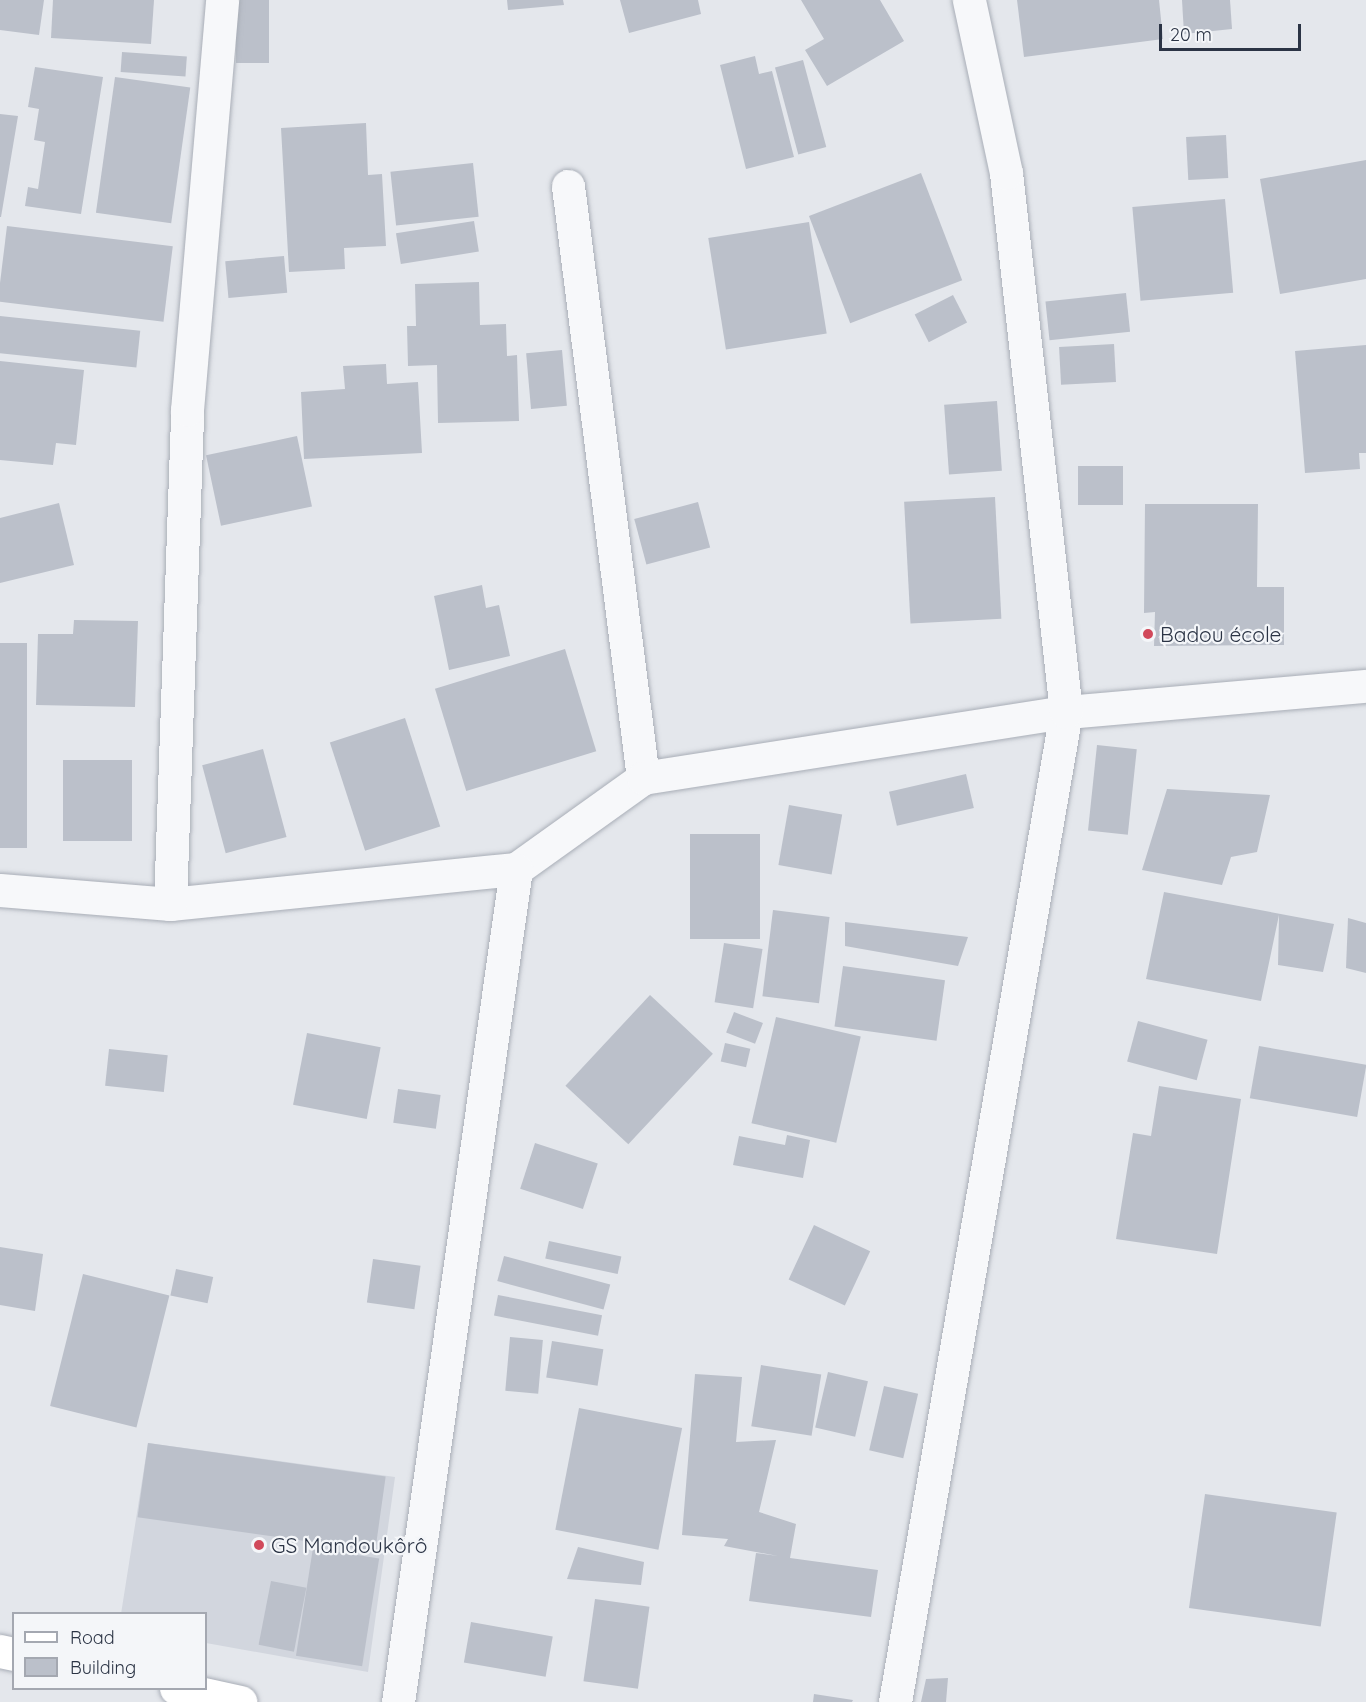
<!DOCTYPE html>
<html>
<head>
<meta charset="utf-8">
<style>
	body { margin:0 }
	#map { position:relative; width:1366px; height:1702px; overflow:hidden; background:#e4e7ec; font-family:Quicksand,sans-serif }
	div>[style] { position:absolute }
	.built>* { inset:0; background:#d2d6de }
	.building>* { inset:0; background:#bbc0ca; transform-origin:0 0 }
	.roads { filter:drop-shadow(0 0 2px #a9aeb7) drop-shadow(0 0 2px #a9aeb7) }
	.street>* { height:33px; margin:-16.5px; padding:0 16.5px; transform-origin:16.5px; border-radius:16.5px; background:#f7f8fa }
	.secondary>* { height:33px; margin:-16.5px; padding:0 16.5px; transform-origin:16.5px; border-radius:16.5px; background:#fff }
	.dots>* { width:16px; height:16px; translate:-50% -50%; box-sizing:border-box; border:3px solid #f4f6f9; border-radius:50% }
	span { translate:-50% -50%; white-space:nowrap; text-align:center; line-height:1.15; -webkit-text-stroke:4.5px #f4f6f9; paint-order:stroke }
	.poi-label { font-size:21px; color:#2b3445 }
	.left { translate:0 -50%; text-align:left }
	.legend { position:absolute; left:12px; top:1612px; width:195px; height:78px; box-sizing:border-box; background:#f4f6f9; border:2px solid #a4a8b1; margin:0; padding:8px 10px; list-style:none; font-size:18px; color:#2b3445 }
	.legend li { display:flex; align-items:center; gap:12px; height:30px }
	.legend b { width:30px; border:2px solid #a4a8b1 }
	.scale { position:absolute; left:1159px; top:24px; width:142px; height:27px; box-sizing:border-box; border:3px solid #2b3445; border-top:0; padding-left:8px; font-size:18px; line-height:21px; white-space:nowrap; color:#2b3445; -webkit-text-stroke:4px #f4f6f9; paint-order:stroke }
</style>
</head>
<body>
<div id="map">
	<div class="built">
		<i style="clip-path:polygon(148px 1443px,395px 1477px,368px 1672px,206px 1643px,206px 1614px,121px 1614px)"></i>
	</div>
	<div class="building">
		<i style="clip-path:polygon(0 0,44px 0,39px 35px,0 30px)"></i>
		<i style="clip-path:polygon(53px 0,154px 0,151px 44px,51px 38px)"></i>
		<i style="left:236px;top:0;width:33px;height:63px"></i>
		<i style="clip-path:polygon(507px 0,563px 0,564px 5px,508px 10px)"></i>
		<i style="clip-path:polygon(620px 0,698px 0,701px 14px,629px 33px)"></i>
		<i style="clip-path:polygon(801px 0,880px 0,904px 41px,827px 86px,805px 50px,824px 39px)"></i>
		<i style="clip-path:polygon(1017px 0,1159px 0,1163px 39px,1024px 57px)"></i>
		<i style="clip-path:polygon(1182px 0,1230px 0,1232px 29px,1184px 34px)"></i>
		<i style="left:122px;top:52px;width:65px;height:20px;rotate:4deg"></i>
		<i style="clip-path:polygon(755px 56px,759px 74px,772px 71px,794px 157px,746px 169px,720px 65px)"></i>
		<i style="left:803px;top:60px;width:90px;height:29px;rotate:75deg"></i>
		<i style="clip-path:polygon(35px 67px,103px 77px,81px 214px,25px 206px,28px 187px,38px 189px,45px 142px,34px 140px,39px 109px,28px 107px)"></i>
		<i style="left:115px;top:77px;width:76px;height:137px;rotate:8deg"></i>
		<i style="clip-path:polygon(0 114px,18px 116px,1px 217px,0 217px)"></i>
		<i style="clip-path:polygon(366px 123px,368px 175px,382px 174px,386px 246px,344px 248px,345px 269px,289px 272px,281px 128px)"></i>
		<i style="left:1226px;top:135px;width:43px;height:40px;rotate:87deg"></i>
		<i style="clip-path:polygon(1366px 160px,1366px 279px,1280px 294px,1260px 179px)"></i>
		<i style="left:473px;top:163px;width:54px;height:83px;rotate:84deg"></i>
		<i style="left:921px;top:173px;width:115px;height:120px;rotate:69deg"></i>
		<i style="left:1225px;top:199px;width:94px;height:93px;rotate:85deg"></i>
		<i style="left:474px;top:221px;width:31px;height:79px;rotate:81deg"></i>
		<i style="left:809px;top:222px;width:113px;height:102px;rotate:81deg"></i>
		<i style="left:7px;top:226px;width:167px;height:76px;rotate:7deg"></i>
		<i style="left:284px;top:256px;width:37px;height:59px;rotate:85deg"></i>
		<i style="clip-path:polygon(479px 282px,480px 325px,506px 324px,507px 356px,517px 355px,519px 421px,438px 423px,437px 365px,408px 366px,407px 326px,416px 326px,415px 284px)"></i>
		<i style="left:1126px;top:293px;width:39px;height:81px;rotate:84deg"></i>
		<i style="left:953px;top:295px;width:31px;height:43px;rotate:63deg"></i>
		<i style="left:0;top:316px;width:141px;height:37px;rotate:6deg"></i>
		<i style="left:1114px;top:344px;width:38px;height:55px;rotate:87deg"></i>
		<i style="clip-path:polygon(1366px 345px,1366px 453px,1359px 453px,1360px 469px,1305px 473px,1295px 351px)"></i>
		<i style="left:562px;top:350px;width:56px;height:36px;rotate:85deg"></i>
		<i style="clip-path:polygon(0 361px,84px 370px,76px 445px,56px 443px,53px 465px,0 460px)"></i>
		<i style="clip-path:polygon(386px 364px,387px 384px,418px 382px,422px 453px,304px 459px,301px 392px,345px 389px,343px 366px)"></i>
		<i style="left:997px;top:401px;width:70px;height:53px;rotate:86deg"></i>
		<i style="left:297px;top:436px;width:72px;height:93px;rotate:78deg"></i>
		<i style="left:1123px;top:466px;width:39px;height:45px;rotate:90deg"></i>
		<i style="left:995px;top:497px;width:122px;height:91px;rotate:87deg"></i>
		<i style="left:698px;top:502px;width:47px;height:66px;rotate:75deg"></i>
		<i style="clip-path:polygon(59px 503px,74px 565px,0 583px,0 518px)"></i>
		<i style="clip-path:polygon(1145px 504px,1258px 504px,1257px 587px,1284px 587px,1284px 645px,1154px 646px,1155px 612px,1144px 613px)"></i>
		<i style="clip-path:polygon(482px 585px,486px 608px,499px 605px,510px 656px,449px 670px,434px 596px)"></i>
		<i style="clip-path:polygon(74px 620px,138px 621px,135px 707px,36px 705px,38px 634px,73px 634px)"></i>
		<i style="left:0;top:643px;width:27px;height:205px"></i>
		<i style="left:565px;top:649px;width:107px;height:136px;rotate:73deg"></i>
		<i style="left:405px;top:718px;width:114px;height:79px;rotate:72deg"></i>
		<i style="left:1097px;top:745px;width:40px;height:86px;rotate:6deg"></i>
		<i style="left:263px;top:749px;width:91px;height:63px;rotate:75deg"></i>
		<i style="left:63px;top:760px;width:69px;height:81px"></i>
		<i style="left:966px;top:774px;width:35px;height:79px;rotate:77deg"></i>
		<i style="clip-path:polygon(1167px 789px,1270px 795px,1257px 852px,1231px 857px,1222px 885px,1142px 870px)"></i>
		<i style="left:789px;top:805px;width:54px;height:61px;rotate:10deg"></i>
		<i style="left:690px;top:834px;width:70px;height:105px"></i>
		<i style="clip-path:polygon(1164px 892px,1334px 924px,1323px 972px,1278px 965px,1279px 915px,1261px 1001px,1146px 979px)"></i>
		<i style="left:773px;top:910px;width:57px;height:87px;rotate:7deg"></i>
		<i style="clip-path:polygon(1348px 918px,1366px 923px,1366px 973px,1346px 968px)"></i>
		<i style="clip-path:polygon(845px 922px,968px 937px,958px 966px,845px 946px)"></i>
		<i style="left:724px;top:943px;width:39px;height:60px;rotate:9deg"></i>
		<i style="left:843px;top:966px;width:103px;height:61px;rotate:8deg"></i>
		<i style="left:650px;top:995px;width:86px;height:124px;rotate:43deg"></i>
		<i style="left:734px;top:1012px;width:31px;height:22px;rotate:21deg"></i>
		<i style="left:776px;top:1017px;width:87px;height:109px;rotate:13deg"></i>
		<i style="left:1138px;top:1021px;width:72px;height:42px;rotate:15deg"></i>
		<i style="left:307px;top:1033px;width:75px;height:73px;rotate:11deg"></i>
		<i style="left:725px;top:1043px;width:26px;height:19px;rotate:13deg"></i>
		<i style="left:1259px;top:1046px;width:109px;height:53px;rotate:10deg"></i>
		<i style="left:109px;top:1049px;width:59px;height:37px;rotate:6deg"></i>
		<i style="clip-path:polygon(1159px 1086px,1241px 1099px,1217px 1254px,1116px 1239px,1133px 1133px,1151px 1136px)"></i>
		<i style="left:398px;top:1089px;width:43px;height:34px;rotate:8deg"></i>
		<i style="clip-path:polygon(787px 1135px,810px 1140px,803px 1178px,733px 1165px,739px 1136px,785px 1145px)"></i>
		<i style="left:535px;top:1143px;width:66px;height:48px;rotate:18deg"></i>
		<i style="left:814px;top:1225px;width:62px;height:60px;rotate:25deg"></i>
		<i style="left:549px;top:1241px;width:74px;height:18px;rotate:12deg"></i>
		<i style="clip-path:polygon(0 1247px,43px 1254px,35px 1311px,0 1305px)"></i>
		<i style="left:504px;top:1256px;width:110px;height:26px;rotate:15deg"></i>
		<i style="left:373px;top:1259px;width:48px;height:44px;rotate:8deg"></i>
		<i style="left:176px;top:1269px;width:38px;height:27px;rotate:12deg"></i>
		<i style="left:83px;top:1274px;width:89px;height:136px;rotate:14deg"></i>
		<i style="left:498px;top:1295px;width:106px;height:21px;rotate:11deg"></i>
		<i style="left:510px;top:1337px;width:33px;height:54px;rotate:5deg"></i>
		<i style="left:552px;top:1341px;width:52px;height:37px;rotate:9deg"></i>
		<i style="left:761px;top:1365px;width:61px;height:62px;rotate:9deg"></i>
		<i style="left:828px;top:1372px;width:41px;height:57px;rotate:13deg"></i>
		<i style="clip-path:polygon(695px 1374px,742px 1377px,736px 1442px,776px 1440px,759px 1512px,796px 1524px,790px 1558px,878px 1570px,871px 1617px,749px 1601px,756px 1553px,778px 1556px,724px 1546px,728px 1539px,682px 1535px)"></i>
		<i style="left:884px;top:1386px;width:35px;height:66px;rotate:13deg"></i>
		<i style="left:579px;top:1408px;width:105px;height:124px;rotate:11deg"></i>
		<i style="left:148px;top:1443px;width:240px;height:75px;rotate:8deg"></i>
		<i style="left:1205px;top:1494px;width:133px;height:115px;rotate:8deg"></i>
		<i style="clip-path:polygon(578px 1547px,644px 1562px,641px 1585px,567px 1579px)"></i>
		<i style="left:313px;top:1548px;width:67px;height:109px;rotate:9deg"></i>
		<i style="left:271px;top:1581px;width:36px;height:65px;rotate:11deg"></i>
		<i style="left:595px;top:1599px;width:55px;height:83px;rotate:8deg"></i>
		<i style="left:471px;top:1622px;width:83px;height:41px;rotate:10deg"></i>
		<i style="clip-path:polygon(948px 1678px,946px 1702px,921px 1702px,926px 1679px)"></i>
		<i style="clip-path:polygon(814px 1694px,853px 1700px,852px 1702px,813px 1702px)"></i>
	</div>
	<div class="roads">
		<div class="street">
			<i style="left:568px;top:186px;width:597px;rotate:82.78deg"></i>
			<i style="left:0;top:890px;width:171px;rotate:4.7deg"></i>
			<i style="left:170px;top:904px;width:348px;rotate:-5.8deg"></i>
			<i style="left:516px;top:869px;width:156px;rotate:-35.6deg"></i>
			<i style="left:643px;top:778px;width:428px;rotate:-8.9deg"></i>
			<i style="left:1066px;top:712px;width:301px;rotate:-5deg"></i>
			<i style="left:170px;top:904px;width:494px;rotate:-88deg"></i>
			<i style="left:187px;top:410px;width:411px;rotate:-85.1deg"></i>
			<i style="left:398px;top:1702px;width:841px;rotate:-81.94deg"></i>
			<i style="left:895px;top:1702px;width:1005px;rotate:-80.2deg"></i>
			<i style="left:1066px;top:712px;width:542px;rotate:-96.35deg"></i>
			<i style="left:1006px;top:173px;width:177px;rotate:-102.1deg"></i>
		</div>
		<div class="secondary">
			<i style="left:0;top:1651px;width:14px;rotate:12deg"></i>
			<i style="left:176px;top:1688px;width:66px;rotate:12.3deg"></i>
		</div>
	</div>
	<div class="dots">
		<i style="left:1148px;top:634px;background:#d1495b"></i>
		<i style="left:259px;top:1545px;background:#d1495b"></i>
	</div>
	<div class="poi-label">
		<span class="left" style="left:1160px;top:634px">Badou école</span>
		<span class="left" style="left:271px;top:1545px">GS Mandoukôrô</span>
	</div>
	<ul class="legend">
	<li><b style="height:8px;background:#fff"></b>Road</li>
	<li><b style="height:16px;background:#bbc0ca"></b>Building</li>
	</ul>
	<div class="scale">20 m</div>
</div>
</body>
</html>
